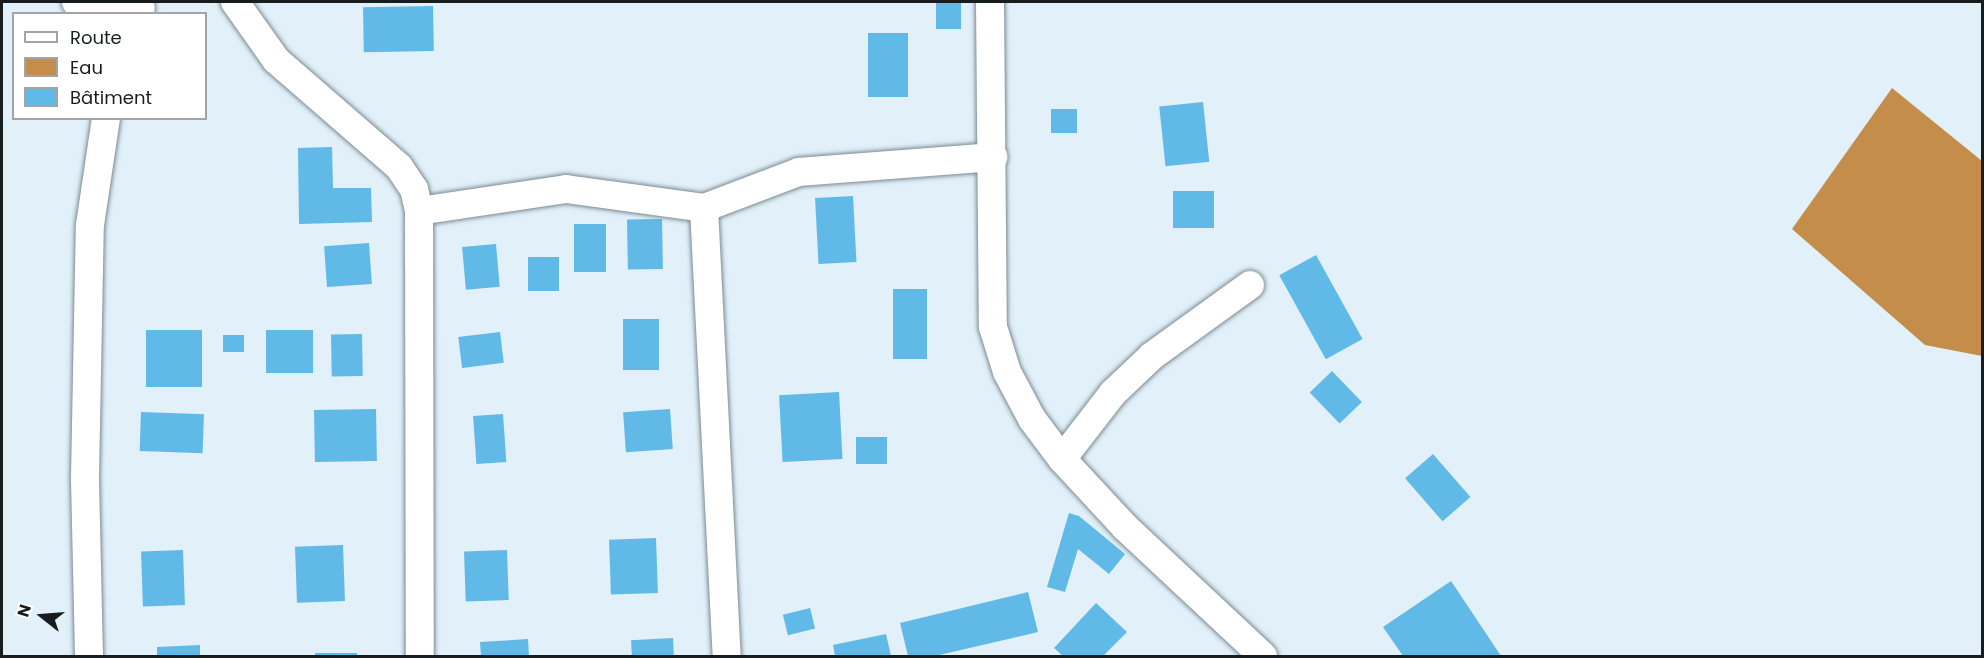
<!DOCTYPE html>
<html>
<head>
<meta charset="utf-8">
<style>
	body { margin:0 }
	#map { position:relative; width:1984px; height:658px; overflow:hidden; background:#e1f0f9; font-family:Poppins,sans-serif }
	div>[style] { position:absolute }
	.water>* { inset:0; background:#c48d4a }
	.building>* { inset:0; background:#61b9e7; transform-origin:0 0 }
	.roads { filter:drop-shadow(0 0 2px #7c8a92) drop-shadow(0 0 2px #7c8a92) }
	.minor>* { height:28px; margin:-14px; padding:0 14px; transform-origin:14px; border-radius:14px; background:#fff }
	span { translate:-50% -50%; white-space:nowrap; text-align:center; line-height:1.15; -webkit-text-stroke:4.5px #fff; paint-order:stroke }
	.frame { position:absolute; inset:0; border:3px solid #171c1f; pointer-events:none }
	.legend { position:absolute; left:12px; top:12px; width:195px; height:108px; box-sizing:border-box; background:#fff; border:2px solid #a2a4a5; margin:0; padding:8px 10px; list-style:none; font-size:18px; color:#171c1f }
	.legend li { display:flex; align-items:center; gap:12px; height:30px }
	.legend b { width:30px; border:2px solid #a2a4a5 }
	.north { position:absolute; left:12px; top:586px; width:60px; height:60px; -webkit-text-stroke:4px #fff; paint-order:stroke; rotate:287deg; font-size:16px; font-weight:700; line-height:24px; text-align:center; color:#171c1f }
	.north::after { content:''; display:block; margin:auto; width:21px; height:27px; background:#171c1f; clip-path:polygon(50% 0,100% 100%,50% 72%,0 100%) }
</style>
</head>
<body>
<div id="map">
	<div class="water">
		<i style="clip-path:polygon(1892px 88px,1982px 161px,1982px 356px,1925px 345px,1792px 229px)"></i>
	</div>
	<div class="building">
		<i style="left:936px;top:2px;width:25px;height:27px"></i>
		<i style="left:433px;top:6px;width:45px;height:70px;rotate:89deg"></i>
		<i style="left:868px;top:33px;width:40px;height:64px"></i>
		<i style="left:1203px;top:102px;width:60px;height:44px;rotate:84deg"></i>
		<i style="left:1051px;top:109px;width:26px;height:24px"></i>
		<i style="clip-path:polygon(332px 147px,333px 188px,371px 188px,372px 222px,299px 224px,298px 148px)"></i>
		<i style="left:1173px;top:191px;width:41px;height:37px"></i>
		<i style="left:853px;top:196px;width:66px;height:38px;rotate:87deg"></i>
		<i style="left:662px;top:219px;width:50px;height:35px;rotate:89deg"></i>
		<i style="left:574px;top:224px;width:32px;height:48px"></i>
		<i style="left:369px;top:243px;width:41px;height:45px;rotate:86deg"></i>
		<i style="left:496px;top:244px;width:43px;height:34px;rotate:85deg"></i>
		<i style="left:1316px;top:255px;width:96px;height:42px;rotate:61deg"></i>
		<i style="left:528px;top:257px;width:31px;height:34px"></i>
		<i style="left:893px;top:289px;width:34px;height:70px"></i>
		<i style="left:659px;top:319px;width:51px;height:36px;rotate:90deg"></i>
		<i style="left:146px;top:330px;width:56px;height:57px"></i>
		<i style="left:313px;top:330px;width:43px;height:47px;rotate:90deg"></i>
		<i style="left:500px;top:332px;width:31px;height:42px;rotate:83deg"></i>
		<i style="left:362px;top:334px;width:42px;height:31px;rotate:89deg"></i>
		<i style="left:223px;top:335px;width:21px;height:17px"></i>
		<i style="left:1332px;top:371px;width:43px;height:31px;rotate:46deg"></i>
		<i style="left:839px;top:392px;width:67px;height:60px;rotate:87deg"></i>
		<i style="left:376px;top:409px;width:52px;height:62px;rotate:89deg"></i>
		<i style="left:670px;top:409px;width:40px;height:47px;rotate:86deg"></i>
		<i style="left:141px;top:412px;width:63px;height:39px;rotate:2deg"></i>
		<i style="left:503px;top:414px;width:48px;height:30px;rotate:86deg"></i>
		<i style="left:887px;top:437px;width:27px;height:31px;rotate:90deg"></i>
		<i style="left:1433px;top:454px;width:57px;height:37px;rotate:49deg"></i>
		<i style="clip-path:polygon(1069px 513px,1079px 516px,1125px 554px,1109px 574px,1078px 549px,1065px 592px,1047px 587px)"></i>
		<i style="left:656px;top:538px;width:55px;height:47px;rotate:88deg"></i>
		<i style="left:343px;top:545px;width:56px;height:48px;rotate:88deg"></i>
		<i style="left:183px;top:550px;width:55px;height:42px;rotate:88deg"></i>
		<i style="left:507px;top:550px;width:50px;height:43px;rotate:88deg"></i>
		<i style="clip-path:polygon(1451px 581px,1501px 656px,1403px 656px,1383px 627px)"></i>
		<i style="clip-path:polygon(1028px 592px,1038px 632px,935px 656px,908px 656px,900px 623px)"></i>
		<i style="clip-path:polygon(1096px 603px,1127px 632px,1103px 656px,1063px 656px,1054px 648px)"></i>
		<i style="left:810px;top:608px;width:21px;height:28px;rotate:76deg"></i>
		<i style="clip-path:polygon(886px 634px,891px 656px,835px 656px,833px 645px)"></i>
		<i style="left:673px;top:638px;width:18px;height:42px;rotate:87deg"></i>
		<i style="clip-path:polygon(528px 639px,529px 656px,481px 656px,480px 642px)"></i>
		<i style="clip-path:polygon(200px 645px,200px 656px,157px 656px,157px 647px)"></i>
		<i style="left:315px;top:653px;width:42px;height:3px"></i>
	</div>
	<div class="roads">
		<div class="minor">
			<i style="left:76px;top:2px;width:65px;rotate:5.3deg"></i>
			<i style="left:235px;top:2px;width:71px;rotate:54.7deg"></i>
			<i style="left:276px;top:60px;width:163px;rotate:41deg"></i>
			<i style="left:399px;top:167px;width:27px;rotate:56deg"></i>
			<i style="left:414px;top:189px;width:23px;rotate:77deg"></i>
			<i style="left:419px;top:211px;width:445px;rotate:89.9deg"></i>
			<i style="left:990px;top:2px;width:325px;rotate:89.5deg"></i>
			<i style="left:993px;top:327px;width:47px;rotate:72.7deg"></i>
			<i style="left:1007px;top:372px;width:53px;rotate:62deg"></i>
			<i style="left:1032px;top:419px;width:50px;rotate:53.1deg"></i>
			<i style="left:1062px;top:459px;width:93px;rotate:47.2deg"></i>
			<i style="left:1125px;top:527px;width:189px;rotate:43.1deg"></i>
			<i style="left:704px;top:208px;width:449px;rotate:87.1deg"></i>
			<i style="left:419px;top:211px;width:149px;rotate:-8.5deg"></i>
			<i style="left:566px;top:189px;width:139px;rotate:7.8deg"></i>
			<i style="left:704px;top:208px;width:102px;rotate:-20.8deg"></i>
			<i style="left:799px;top:172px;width:195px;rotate:-4.4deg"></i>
			<i style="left:1062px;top:459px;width:83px;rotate:-52.3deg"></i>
			<i style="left:1113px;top:393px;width:54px;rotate:-43.5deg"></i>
			<i style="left:1152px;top:356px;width:121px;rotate:-35.9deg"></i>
			<i style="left:89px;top:656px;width:179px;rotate:-91.3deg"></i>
			<i style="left:85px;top:477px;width:252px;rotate:-88.9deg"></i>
			<i style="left:90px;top:225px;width:108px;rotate:-81.5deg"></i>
		</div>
	</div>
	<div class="frame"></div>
	<ul class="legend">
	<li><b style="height:8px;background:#fff"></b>Route</li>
	<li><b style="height:16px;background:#c48d4a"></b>Eau</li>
	<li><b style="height:16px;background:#61b9e7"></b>Bâtiment</li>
	</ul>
	<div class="north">N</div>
</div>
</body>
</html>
